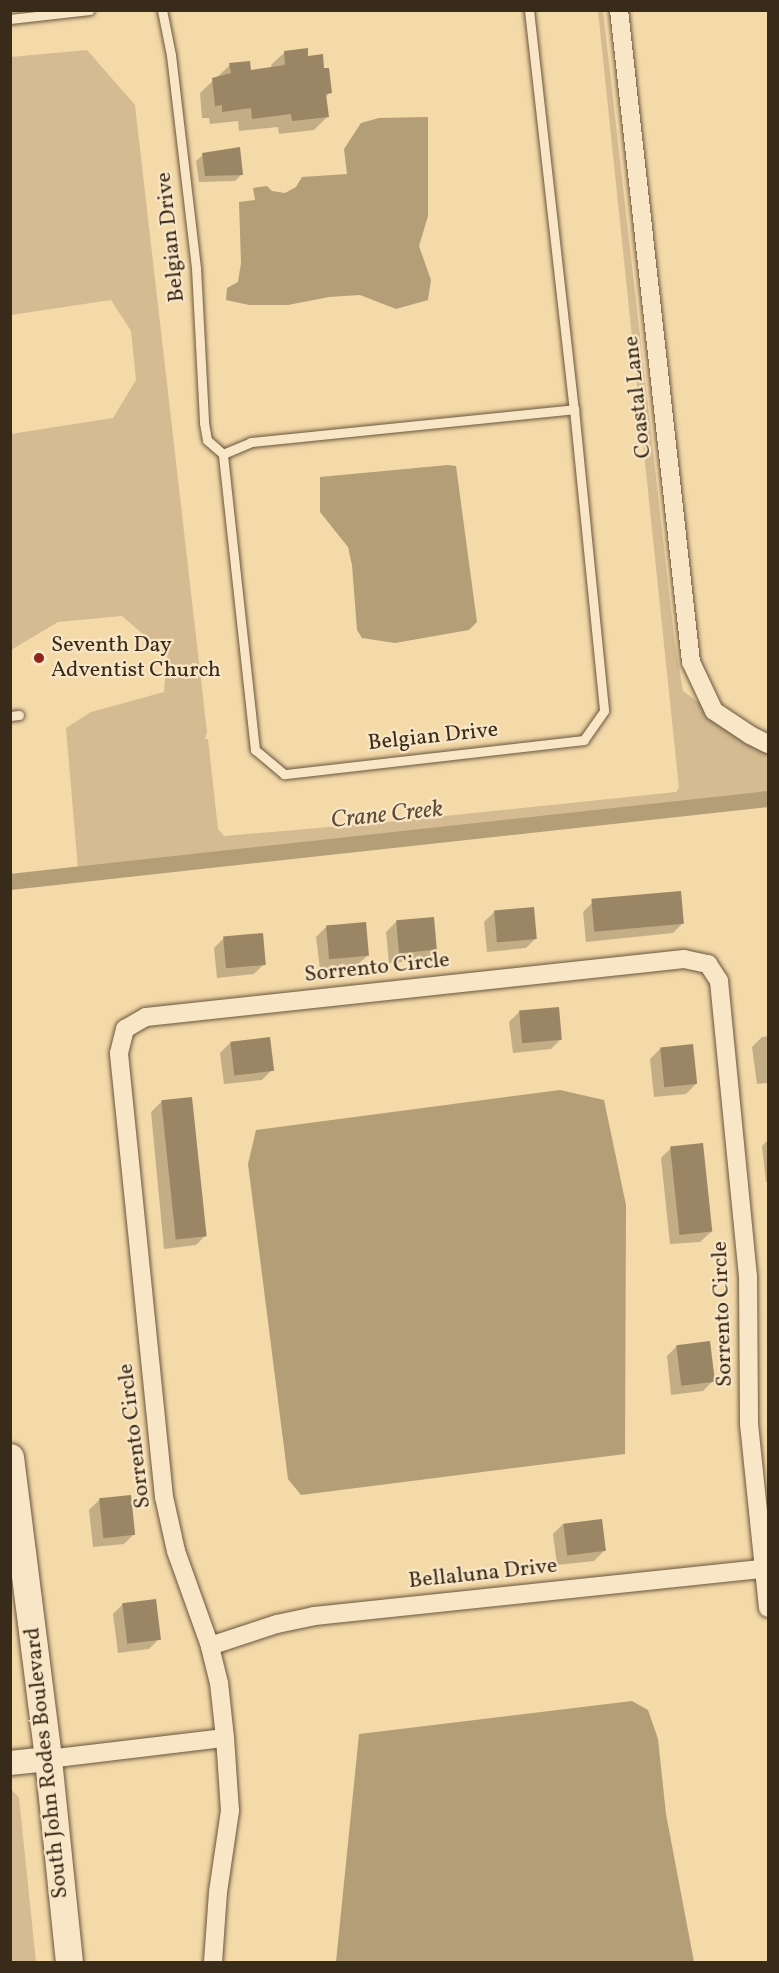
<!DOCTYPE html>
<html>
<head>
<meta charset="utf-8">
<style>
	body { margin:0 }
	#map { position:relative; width:779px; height:1973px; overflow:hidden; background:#f4d9a9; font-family:Vollkorn,serif }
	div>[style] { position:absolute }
	.green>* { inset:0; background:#d4bb91 }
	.water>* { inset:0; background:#b49e78 }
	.shadow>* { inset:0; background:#0003 }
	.canal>* { height:16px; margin:-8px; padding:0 8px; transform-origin:8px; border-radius:8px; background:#b49e78 }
	.building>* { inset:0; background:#9a8564; transform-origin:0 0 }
	.roads { filter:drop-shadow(0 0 2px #68563d) drop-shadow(0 0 2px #68563d) }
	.service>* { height:9px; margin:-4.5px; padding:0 4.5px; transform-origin:4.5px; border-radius:4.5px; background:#f8e6c7 }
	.minor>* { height:18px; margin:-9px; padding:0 9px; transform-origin:9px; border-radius:9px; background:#f8e6c7 }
	.tertiary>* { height:24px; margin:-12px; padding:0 12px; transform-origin:12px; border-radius:12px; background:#f8e6c7 }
	.secondary>* { height:27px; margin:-13.5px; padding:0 13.5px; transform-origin:13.5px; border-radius:13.5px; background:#f8e6c7 }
	.dots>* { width:16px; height:16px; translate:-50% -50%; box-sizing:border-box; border:3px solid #f8e6c7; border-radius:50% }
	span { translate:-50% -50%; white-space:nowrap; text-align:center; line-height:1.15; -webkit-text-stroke:4.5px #f8e6c7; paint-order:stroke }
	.street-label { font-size:22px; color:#392b19 }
	.poi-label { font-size:22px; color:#392b19 }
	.left { translate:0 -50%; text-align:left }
	.water-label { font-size:24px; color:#5e4e36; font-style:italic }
	.frame { position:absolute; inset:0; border:12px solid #392b19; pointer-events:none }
</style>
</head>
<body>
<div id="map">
	<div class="green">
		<i style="clip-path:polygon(598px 11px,603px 11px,674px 636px,683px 691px,750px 740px,768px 747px,768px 794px,657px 813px,78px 869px,66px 728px,91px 712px,164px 692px,167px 655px,122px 616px,58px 622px,11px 650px,11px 434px,113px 418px,136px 380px,131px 331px,111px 300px,11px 315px,11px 57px,87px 50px,135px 105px,207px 732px,205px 739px,208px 739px,218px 829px,224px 836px,377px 823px,676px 792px,679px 788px)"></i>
		<i style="clip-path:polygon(11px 1789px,19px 1798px,36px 1962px,11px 1962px)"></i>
	</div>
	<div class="water">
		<i style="clip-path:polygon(428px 117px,428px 216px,419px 246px,431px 280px,428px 300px,396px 309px,360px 295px,329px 297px,288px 305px,249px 305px,226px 300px,227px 288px,238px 282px,241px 263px,239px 202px,255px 200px,253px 188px,267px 186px,272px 191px,285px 193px,296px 187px,302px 177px,347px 174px,344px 149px,361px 123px,379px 118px)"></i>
		<i style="clip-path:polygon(448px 465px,456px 466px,477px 622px,469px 630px,395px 643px,362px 638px,357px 630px,352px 565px,348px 547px,320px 512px,320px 477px)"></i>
		<i style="clip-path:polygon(560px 1090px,604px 1100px,626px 1205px,625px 1454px,301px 1495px,288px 1479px,248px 1164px,256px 1130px)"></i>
		<i style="clip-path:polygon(632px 1701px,648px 1710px,658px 1739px,666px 1814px,694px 1962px,336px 1962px,359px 1734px)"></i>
	</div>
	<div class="shadow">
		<i style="clip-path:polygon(285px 52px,307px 58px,323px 70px,330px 92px,325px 98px,328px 116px,314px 130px,279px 134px,278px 127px,239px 131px,238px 121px,210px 124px,209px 118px,202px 118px,200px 93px,230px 65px,250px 71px,272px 69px,271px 65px)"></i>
		<i style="clip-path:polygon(203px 155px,242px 174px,235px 181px,199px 182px,196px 161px)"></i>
		<i style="clip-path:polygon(593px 902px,683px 923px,673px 933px,586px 942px,583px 912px)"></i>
		<i style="clip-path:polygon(494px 912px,536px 938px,526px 948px,487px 952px,484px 922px)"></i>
		<i style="clip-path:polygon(396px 922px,436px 950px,426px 960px,389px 963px,386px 932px)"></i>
		<i style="clip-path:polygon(326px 927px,367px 956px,357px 966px,320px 969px,316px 937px)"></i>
		<i style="clip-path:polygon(224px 938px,264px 964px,254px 974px,217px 978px,214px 948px)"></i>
		<i style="clip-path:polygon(519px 1012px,561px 1039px,551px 1049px,513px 1053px,509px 1022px)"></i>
		<i style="clip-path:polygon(768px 1036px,768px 1083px,757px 1084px,752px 1047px,762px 1037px)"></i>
		<i style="clip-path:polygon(230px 1043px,272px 1070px,262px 1080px,224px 1084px,220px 1053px)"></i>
		<i style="clip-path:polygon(660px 1049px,696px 1084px,686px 1094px,654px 1097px,650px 1059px)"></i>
		<i style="clip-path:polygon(161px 1102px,206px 1235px,196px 1245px,164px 1249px,151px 1112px)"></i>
		<i style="clip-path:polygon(768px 1140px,768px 1182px,766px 1182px,762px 1146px)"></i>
		<i style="clip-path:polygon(671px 1148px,711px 1232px,700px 1242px,670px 1244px,661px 1158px)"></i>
		<i style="clip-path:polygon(677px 1346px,713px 1381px,703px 1391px,671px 1395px,667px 1356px)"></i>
		<i style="clip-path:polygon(99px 1500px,134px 1534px,124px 1544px,93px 1547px,89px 1510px)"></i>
		<i style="clip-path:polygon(563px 1524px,604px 1551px,594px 1561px,557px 1565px,553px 1534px)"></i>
		<i style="clip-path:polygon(123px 1604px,159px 1639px,149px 1649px,118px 1653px,113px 1614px)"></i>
	</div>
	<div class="canal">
		<i style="left:10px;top:882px;width:763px;rotate:-6.25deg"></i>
	</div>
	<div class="building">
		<i style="clip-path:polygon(308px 48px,308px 56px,323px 54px,324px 68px,329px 68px,332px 93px,326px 94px,329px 117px,292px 121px,291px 114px,252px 119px,251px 108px,222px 112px,222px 105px,215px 106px,212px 78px,231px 73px,229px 63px,250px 61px,251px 70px,285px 65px,284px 51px)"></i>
		<i style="clip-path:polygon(240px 147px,243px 175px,205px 176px,202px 153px)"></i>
		<i style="left:681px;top:891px;width:33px;height:90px;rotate:85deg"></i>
		<i style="left:534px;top:907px;width:32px;height:40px;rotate:85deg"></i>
		<i style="left:434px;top:917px;width:33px;height:38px;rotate:85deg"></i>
		<i style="left:366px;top:922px;width:34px;height:40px;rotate:85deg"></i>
		<i style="left:263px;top:933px;width:32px;height:40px;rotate:85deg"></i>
		<i style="left:559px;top:1007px;width:33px;height:40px;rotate:85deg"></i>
		<i style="left:270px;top:1037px;width:34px;height:40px;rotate:83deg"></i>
		<i style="left:693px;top:1044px;width:40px;height:33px;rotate:84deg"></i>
		<i style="left:192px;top:1097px;width:140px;height:31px;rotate:84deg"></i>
		<i style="left:703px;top:1143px;width:89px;height:33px;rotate:84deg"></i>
		<i style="left:710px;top:1341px;width:41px;height:34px;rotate:83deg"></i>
		<i style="left:131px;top:1495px;width:40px;height:32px;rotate:84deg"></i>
		<i style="left:602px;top:1519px;width:32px;height:39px;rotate:83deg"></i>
		<i style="left:156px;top:1599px;width:41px;height:34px;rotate:83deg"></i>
	</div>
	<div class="roads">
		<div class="service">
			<i style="left:162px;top:10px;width:46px;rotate:78.7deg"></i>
			<i style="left:171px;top:55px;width:214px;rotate:83.3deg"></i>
			<i style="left:196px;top:268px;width:155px;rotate:87deg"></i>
			<i style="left:204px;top:423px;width:17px;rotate:80deg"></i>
			<i style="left:207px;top:440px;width:21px;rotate:41deg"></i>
			<i style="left:529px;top:10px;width:402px;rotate:83.6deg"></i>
			<i style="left:574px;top:409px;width:303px;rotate:84.3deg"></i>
			<i style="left:604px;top:711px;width:35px;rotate:125deg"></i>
			<i style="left:584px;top:740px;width:302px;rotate:173.5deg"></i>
			<i style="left:284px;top:774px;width:38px;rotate:-140deg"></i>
			<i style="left:255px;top:750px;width:298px;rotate:-96.2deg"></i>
			<i style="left:223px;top:454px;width:30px;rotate:-23deg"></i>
			<i style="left:251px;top:442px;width:325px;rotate:-5.8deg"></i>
			<i style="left:10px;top:19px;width:80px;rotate:-6.5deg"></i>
			<i style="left:10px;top:716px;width:9px;rotate:-6deg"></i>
		</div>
		<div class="minor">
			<i style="left:619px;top:10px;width:656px;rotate:83.7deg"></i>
			<i style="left:691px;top:662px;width:54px;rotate:64.9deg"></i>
			<i style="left:714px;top:711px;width:43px;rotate:33.7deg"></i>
			<i style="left:750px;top:735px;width:20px;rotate:27deg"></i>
			<i style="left:210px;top:1646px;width:71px;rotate:-18.2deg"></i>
			<i style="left:277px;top:1624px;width:38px;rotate:-12deg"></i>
			<i style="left:314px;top:1616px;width:452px;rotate:-6deg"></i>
			<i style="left:48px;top:1759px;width:178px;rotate:-6.8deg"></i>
			<i style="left:213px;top:1962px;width:70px;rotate:-85.9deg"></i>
			<i style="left:218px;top:1892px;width:82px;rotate:-81.6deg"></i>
			<i style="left:230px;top:1811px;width:73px;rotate:-93.9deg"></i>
			<i style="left:225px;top:1738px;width:55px;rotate:-96.2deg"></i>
			<i style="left:219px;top:1683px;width:38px;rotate:-104deg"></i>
			<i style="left:210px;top:1646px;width:101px;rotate:-109.7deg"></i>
			<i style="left:176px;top:1551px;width:55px;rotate:-102.5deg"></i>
			<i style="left:164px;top:1497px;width:446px;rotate:-95.8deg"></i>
			<i style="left:119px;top:1053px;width:25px;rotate:-76deg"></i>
			<i style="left:125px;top:1029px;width:24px;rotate:-30deg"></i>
			<i style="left:146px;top:1017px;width:541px;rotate:-6.15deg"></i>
			<i style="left:684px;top:959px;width:25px;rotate:12deg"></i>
			<i style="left:708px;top:964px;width:20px;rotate:57deg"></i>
			<i style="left:719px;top:981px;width:296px;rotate:84.4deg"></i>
			<i style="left:748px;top:1276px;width:148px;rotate:89.6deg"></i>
			<i style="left:749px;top:1424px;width:185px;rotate:84.1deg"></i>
		</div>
		<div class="tertiary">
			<i style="left:10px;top:1763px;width:38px;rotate:-6deg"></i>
		</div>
		<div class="secondary">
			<i style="left:10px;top:1457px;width:304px;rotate:82.8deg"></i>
			<i style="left:48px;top:1759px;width:204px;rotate:84.1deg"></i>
		</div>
	</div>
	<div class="dots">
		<i style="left:39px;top:658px;background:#8f2418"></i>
	</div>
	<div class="street-label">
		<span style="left:171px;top:237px;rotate:-96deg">Belgian Drive</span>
		<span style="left:638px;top:397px;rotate:-96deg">Coastal Lane</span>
		<span style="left:433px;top:737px;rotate:-6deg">Belgian Drive</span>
		<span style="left:377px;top:968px;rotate:-6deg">Sorrento Circle</span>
		<span style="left:723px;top:1314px;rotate:-92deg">Sorrento Circle</span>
		<span style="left:135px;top:1436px;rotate:-97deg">Sorrento Circle</span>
		<span style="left:483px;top:1574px;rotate:-6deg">Bellaluna Drive</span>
		<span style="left:47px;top:1763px;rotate:-96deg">South John Rodes Boulevard</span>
	</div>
	<div class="poi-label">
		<span class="left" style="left:51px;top:658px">Seventh Day<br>Adventist Church</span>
	</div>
	<div class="water-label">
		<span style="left:387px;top:816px;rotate:-6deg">Crane Creek</span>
	</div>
	<div class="frame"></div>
</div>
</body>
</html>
